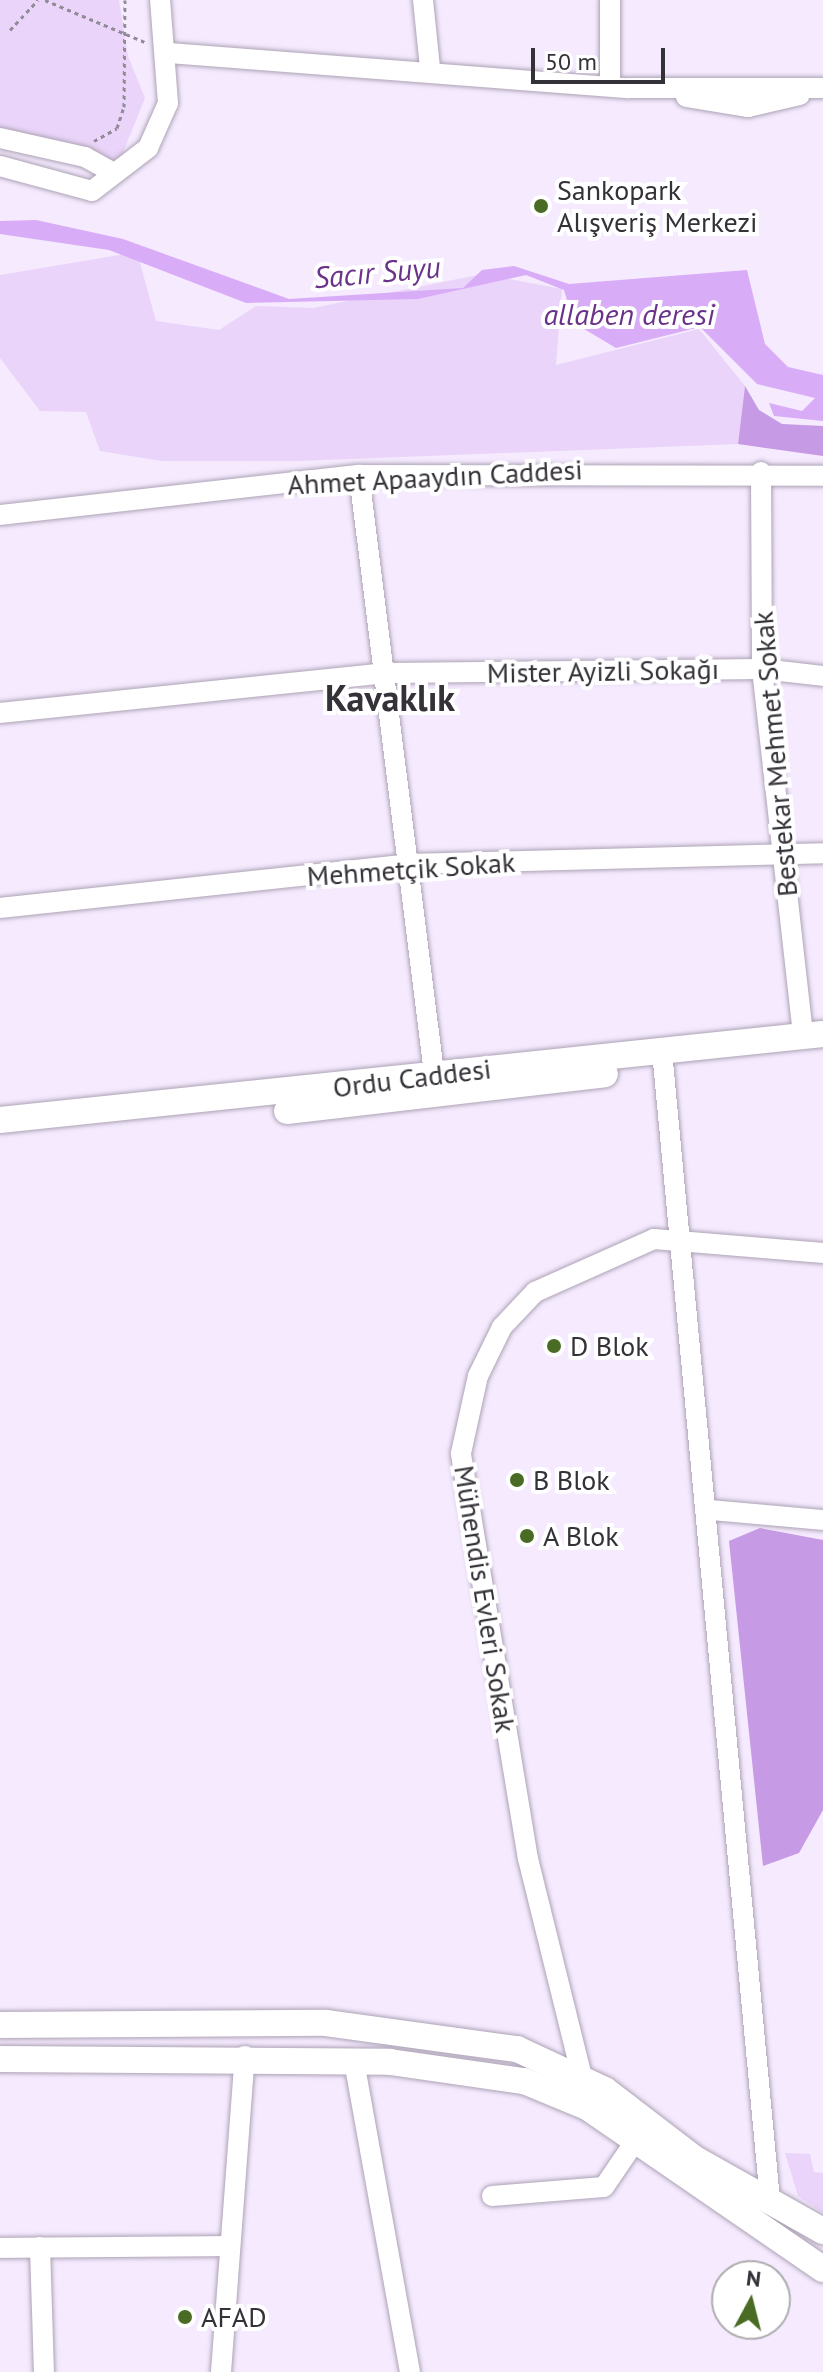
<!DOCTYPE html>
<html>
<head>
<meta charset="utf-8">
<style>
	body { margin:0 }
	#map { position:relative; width:823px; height:2372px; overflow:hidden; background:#f5eafe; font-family:"PT Sans",sans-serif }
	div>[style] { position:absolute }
	.green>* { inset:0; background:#ead4f9 }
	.forest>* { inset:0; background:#c69ae4 }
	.water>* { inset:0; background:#d9acf8 }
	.path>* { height:3px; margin-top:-1.5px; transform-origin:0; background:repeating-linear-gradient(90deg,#918a97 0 4px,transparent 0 8px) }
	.roads { filter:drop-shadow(0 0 2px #ada3b5) drop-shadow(0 0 2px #ada3b5) }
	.minor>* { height:20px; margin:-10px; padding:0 10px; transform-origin:10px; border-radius:10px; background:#fff }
	.major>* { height:26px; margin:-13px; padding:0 13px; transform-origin:13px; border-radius:13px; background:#fff }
	.dots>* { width:22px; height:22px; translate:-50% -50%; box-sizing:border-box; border:4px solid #fff; border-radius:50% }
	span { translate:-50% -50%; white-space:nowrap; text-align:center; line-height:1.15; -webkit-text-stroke:8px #fff; paint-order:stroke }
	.poi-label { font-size:28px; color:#353138 }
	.left { translate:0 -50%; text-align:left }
	.street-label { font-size:28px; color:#353138 }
	.water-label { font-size:30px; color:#6a3389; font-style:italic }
	.district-label { font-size:36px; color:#353138; font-weight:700 }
	.north { position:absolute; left:711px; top:2260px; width:80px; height:80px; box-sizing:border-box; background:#fff; border:2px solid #aeadaf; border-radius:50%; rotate:7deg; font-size:22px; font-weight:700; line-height:32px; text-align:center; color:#353138 }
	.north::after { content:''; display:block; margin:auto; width:28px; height:36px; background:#496b23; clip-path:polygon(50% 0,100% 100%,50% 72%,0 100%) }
	.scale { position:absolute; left:531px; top:48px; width:134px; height:36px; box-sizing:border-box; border:4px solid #353138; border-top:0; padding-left:10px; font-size:24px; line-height:28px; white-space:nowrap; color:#353138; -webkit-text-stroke:6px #fff; paint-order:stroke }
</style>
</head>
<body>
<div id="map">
	<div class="green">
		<i style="clip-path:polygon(0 0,119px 0,128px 56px,145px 98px,122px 155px,110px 163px,0 131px)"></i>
		<i style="clip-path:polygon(137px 252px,156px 321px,219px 330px,256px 306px,313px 308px,483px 274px,562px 289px,556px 365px,699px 329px,745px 386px,738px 444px,299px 461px,162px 461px,100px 451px,86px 412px,40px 411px,0 358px,0 275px)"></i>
		<i style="clip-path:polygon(785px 2153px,810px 2154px,814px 2172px,823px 2173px,823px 2213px,798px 2196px)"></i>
	</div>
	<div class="forest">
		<i style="clip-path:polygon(745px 386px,759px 410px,782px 424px,823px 426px,823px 456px,738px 444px)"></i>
		<i style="clip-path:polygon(760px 1528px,823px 1540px,823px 1810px,799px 1853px,763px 1866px,729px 1541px)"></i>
	</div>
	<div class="water">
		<i style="clip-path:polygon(36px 220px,123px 239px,289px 299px,463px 288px,482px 270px,514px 266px,569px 284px,747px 270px,765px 344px,788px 367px,823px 375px,823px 421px,774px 416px,769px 403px,802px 411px,815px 398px,757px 384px,700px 327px,616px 348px,574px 323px,564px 290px,526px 275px,418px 299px,246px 303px,109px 250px,0 234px,0 221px)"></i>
	</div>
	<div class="path">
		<i style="left:45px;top:0;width:108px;rotate:22.8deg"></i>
		<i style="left:10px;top:30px;width:41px;rotate:-47deg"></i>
		<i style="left:94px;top:141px;width:26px;rotate:-29deg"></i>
		<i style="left:117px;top:128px;width:22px;rotate:-72deg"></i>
		<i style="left:124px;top:107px;width:107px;rotate:-89.5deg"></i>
	</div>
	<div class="roads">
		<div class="minor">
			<i style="left:423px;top:0;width:68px;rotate:84.1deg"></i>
			<i style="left:610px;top:0;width:85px;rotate:90deg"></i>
			<i style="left:169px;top:53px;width:461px;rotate:4.4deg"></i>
			<i style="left:629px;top:88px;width:194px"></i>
			<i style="left:686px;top:97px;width:63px;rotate:9.2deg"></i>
			<i style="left:748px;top:107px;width:53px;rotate:-13deg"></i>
			<i style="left:0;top:138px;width:87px;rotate:12.6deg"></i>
			<i style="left:85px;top:157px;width:33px;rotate:29deg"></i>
			<i style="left:0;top:166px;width:95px;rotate:15.2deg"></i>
			<i style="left:92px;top:191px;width:71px;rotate:-37.5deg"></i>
			<i style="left:148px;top:148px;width:49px;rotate:-66deg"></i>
			<i style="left:168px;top:103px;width:103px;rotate:-94.4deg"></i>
			<i style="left:761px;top:472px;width:197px;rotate:89.7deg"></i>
			<i style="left:762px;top:669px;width:369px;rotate:83.6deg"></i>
			<i style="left:359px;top:475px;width:603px;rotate:82.85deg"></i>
			<i style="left:0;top:515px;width:361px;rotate:-6.4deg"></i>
			<i style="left:359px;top:475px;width:464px;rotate:0.1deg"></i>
			<i style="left:0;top:713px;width:391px;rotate:-5.9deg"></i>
			<i style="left:389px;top:673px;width:373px;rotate:-0.6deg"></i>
			<i style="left:762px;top:669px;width:61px;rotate:6.5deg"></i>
			<i style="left:0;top:908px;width:411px;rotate:-6.1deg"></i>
			<i style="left:409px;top:864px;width:414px;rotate:-1.5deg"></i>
			<i style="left:662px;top:1051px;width:1153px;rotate:84.63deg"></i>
			<i style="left:711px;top:1510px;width:112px;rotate:5.1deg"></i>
			<i style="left:354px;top:2061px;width:316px;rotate:79.8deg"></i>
			<i style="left:582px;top:2077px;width:225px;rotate:-103.9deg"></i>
			<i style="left:528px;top:1859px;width:411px;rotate:-99.4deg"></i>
			<i style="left:461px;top:1453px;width:79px;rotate:-77.6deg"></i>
			<i style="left:478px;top:1376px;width:55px;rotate:-63.9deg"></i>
			<i style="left:502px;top:1327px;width:48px;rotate:-46.7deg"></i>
			<i style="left:535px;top:1292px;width:130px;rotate:-24deg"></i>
			<i style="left:654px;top:1239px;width:170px;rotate:4.7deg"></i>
			<i style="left:492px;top:2196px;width:112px;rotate:-4.6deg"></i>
			<i style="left:604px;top:2187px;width:57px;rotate:-55.8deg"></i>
			<i style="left:40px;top:2247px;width:125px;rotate:88.2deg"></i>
			<i style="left:0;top:2248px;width:227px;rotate:-0.5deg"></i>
			<i style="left:221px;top:2372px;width:317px;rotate:-85.7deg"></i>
		</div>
		<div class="major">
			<i style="left:287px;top:1111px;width:320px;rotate:-6.6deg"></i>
			<i style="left:0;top:1120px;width:827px;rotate:-5.97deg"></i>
			<i style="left:0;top:2025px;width:326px;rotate:-0.4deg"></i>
			<i style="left:326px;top:2023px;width:193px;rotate:7.8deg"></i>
			<i style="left:517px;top:2049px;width:97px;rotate:25deg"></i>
			<i style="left:605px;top:2090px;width:113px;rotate:37.5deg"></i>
			<i style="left:695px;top:2159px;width:147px;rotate:29.4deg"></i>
			<i style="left:0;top:2059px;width:390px;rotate:0.4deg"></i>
			<i style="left:390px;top:2062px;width:135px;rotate:8.1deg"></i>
			<i style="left:524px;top:2081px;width:68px;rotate:22.4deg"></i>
			<i style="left:587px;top:2107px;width:286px;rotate:34.5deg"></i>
		</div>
	</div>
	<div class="dots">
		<i style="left:541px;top:206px;background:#496b23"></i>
		<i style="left:554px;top:1346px;background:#496b23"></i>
		<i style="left:517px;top:1480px;background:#496b23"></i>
		<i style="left:527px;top:1536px;background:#496b23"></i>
		<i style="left:185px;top:2317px;background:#496b23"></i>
	</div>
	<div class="poi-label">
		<span class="left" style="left:557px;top:206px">Sankopark<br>Alışveriş Merkezi</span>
		<span class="left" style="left:570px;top:1346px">D Blok</span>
		<span class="left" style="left:533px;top:1480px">B Blok</span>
		<span class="left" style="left:543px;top:1536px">A Blok</span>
		<span class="left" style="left:201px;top:2317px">AFAD</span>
	</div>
	<div class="street-label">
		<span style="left:435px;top:477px;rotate:-3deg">Ahmet Apaaydın Caddesi</span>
		<span style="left:603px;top:671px;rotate:-1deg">Mister Ayizli Sokağı</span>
		<span style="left:775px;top:754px;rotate:-95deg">Bestekar Mehmet Sokak</span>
		<span style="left:411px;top:869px;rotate:-4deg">Mehmetçik Sokak</span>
		<span style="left:412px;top:1078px;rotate:-7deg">Ordu Caddesi</span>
		<span style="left:485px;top:1599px;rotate:81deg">Mühendis Evleri Sokak</span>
	</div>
	<div class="water-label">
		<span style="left:377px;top:272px;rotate:-5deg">Sacır Suyu</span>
		<span style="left:629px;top:314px">allaben deresi</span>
	</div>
	<div class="district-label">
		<span style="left:390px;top:698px">Kavaklık</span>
	</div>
	<div class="north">N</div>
	<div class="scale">50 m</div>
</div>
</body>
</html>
